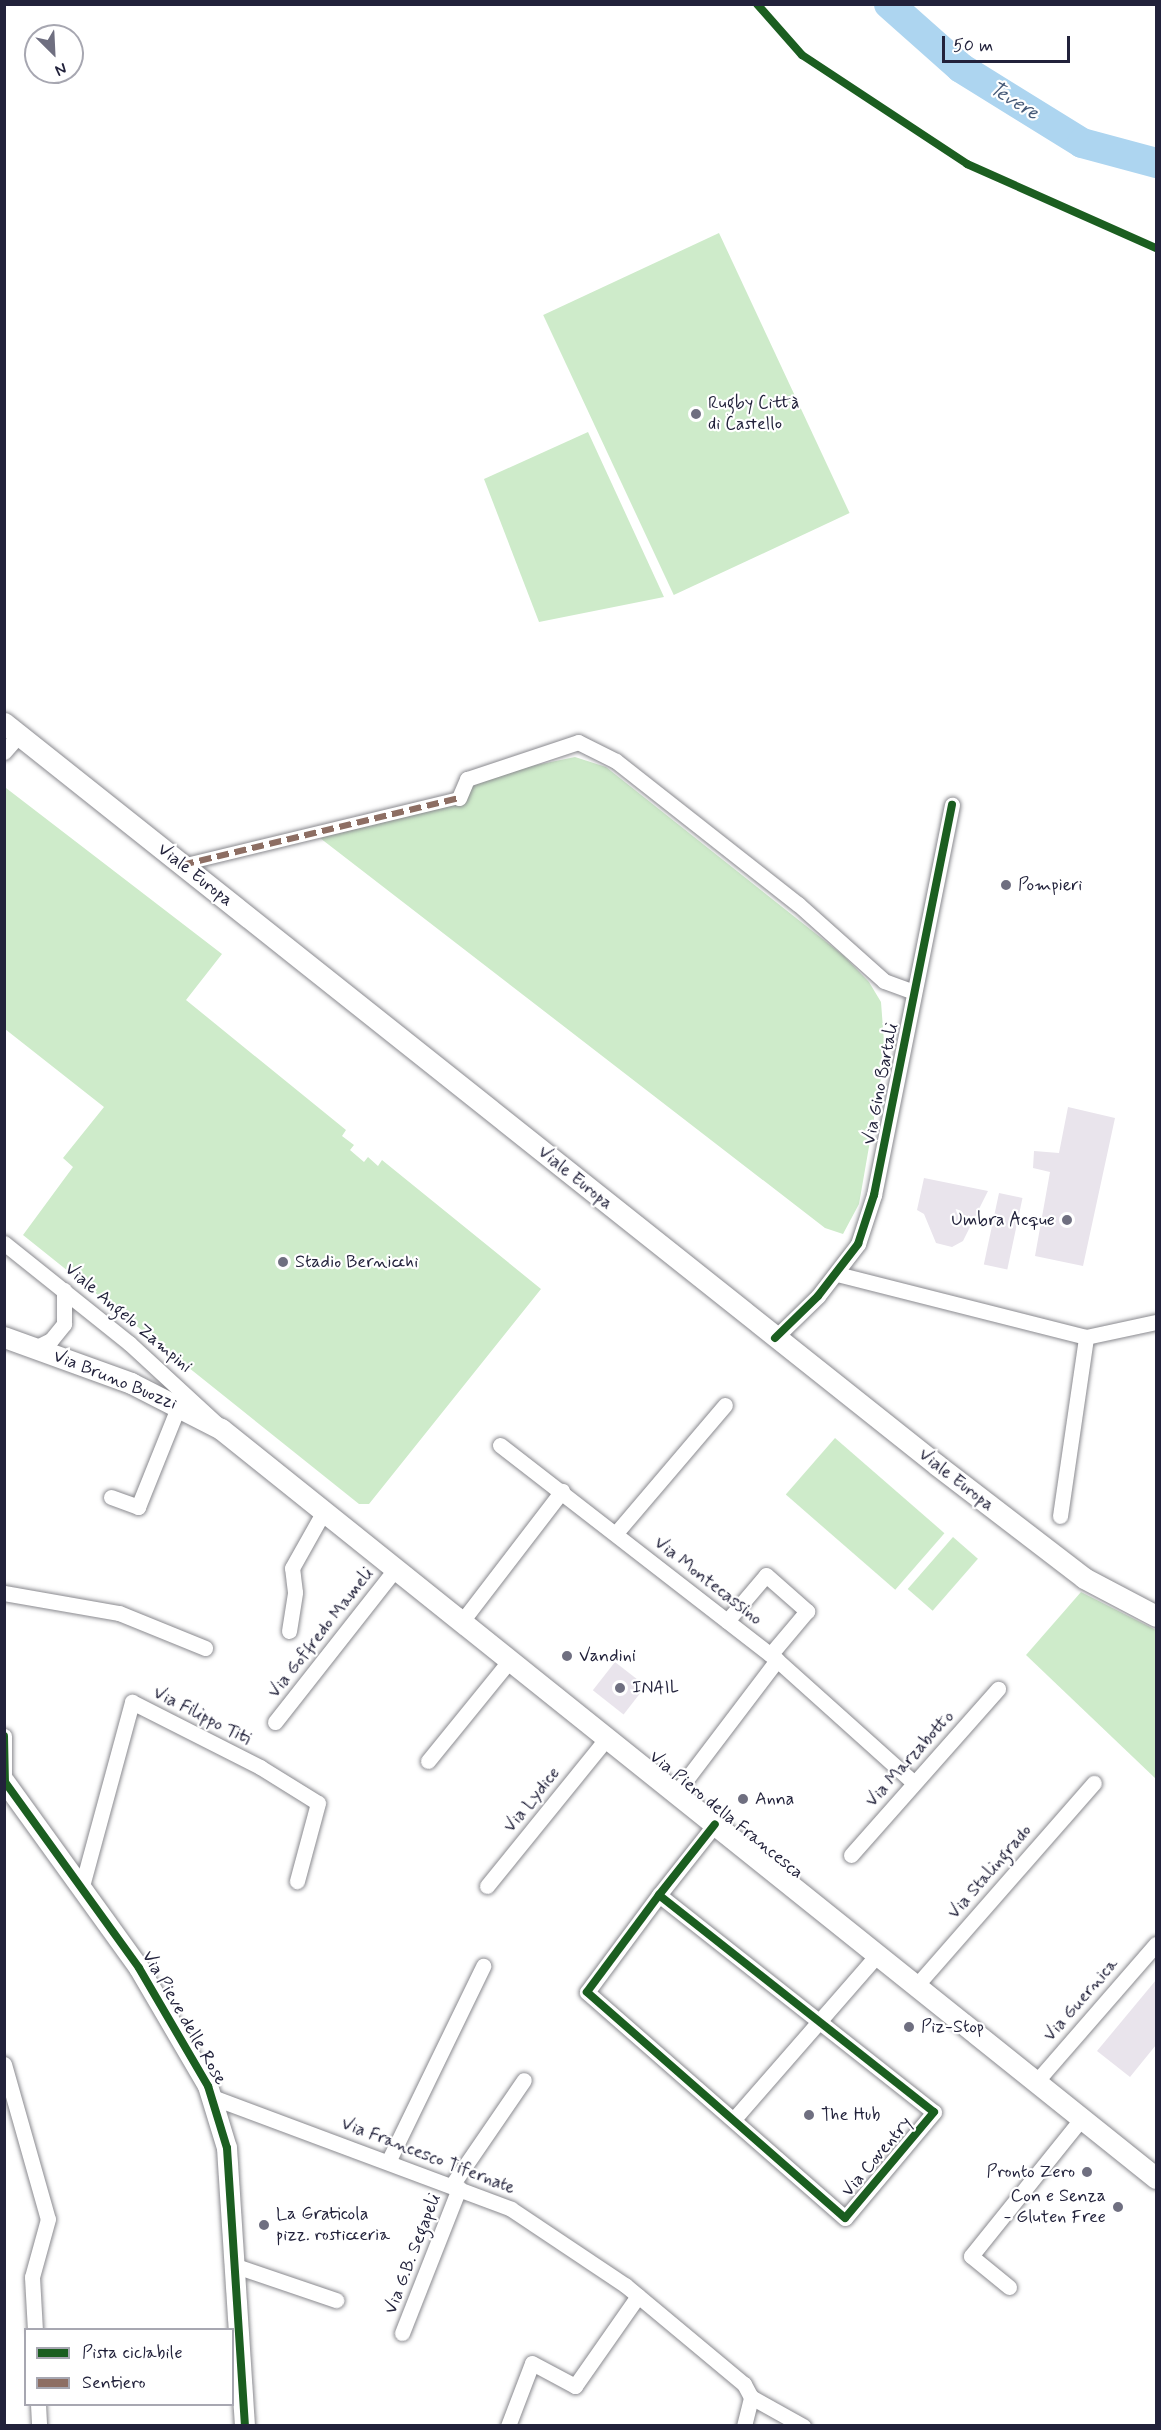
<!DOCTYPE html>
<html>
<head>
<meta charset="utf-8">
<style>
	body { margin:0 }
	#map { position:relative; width:1161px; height:2430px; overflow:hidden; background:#fff; font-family:Mynerve,sans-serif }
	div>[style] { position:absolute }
	.green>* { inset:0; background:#ceebca; transform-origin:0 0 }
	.river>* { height:30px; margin:-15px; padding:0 15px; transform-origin:15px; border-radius:15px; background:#add5f0 }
	.building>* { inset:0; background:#e9e4ec; transform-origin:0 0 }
	.roads { filter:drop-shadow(0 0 2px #8a8a8f) drop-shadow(0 0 2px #8a8a8f) }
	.pedestrian>* { height:12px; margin:-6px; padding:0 6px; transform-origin:6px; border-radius:6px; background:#fff }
	.minor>* { height:15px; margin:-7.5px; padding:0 7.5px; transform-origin:7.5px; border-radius:7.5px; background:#fff }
	.tertiary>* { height:20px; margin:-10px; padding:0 10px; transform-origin:10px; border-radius:10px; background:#fff }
	.secondary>* { height:21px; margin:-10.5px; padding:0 10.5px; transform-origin:10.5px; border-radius:10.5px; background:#fff }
	.quiet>* { height:6px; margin-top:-3px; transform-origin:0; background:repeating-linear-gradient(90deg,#8d6e63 0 12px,transparent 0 18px) }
	.cycleway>* { height:8px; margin:-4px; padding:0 4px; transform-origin:4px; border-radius:4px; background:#1b5e20 }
	.dots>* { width:16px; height:16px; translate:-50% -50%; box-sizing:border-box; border:3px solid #fff; border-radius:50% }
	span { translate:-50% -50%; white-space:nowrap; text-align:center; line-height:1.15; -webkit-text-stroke:4.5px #fff; paint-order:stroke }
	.poi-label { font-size:18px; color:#22223b }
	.left { translate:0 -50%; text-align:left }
	.right { translate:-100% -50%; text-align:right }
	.street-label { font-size:18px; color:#22223b }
	.water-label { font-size:20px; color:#465a78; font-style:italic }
	.frame { position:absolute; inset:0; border:6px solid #22223b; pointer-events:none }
	.legend { position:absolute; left:24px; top:2328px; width:210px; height:78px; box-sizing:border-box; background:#fff; border:2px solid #a7a7b1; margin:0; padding:8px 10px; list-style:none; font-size:18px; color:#22223b }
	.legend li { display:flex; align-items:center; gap:12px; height:30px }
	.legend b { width:30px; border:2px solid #a7a7b1 }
	.north { position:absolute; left:24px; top:24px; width:60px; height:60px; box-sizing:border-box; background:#fff; border:2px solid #a7a7b1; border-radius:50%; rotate:156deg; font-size:16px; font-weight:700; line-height:24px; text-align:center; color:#22223b }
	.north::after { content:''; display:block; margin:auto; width:21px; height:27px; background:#6f6f80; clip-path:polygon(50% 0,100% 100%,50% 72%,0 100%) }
	.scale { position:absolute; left:942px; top:36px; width:128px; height:27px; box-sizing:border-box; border:3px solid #22223b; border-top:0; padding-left:8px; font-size:18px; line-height:21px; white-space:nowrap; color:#22223b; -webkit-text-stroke:4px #fff; paint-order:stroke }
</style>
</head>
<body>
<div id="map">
	<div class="green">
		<i style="left:719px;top:233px;width:309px;height:194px;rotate:65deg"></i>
		<i style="clip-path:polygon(588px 432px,664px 597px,539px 622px,484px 479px)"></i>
		<i style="clip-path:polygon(575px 757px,606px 767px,844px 956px,869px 982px,881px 1002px,885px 1055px,859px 1204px,843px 1234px,825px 1228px,320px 838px,464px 802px,468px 788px,512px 770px)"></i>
		<i style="clip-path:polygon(6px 788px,222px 954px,186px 1000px,346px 1130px,342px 1136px,354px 1145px,350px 1150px,364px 1162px,368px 1157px,378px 1166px,382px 1160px,541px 1289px,369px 1504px,359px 1504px,23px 1235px,73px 1167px,63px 1158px,104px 1107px,5px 1029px)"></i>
		<i style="left:835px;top:1438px;width:145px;height:75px;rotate:41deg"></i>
		<i style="left:953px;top:1537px;width:33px;height:69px;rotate:41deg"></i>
		<i style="clip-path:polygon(1081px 1592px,1156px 1630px,1156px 1779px,1026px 1655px)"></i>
	</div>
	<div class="river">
		<i style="left:889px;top:4px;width:96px;rotate:41.6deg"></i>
		<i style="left:961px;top:68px;width:142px;rotate:31.8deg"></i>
		<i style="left:1082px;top:143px;width:77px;rotate:15.1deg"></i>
	</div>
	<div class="building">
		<i style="clip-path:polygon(1068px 1107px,1115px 1118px,1083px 1266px,1035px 1256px,1050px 1172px,1033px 1168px,1034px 1151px,1059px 1153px)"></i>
		<i style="clip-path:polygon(924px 1178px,988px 1191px,963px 1241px,952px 1247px,936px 1243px,924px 1214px,917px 1210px)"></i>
		<i style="left:999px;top:1193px;width:24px;height:73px;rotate:12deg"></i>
		<i style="left:615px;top:1662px;width:39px;height:36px;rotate:38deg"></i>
		<i style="clip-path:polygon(1156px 1980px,1156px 2045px,1130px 2077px,1097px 2051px)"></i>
	</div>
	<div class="roads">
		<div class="pedestrian">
			<i style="left:182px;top:865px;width:285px;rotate:-13.6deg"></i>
		</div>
		<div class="minor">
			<i style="left:4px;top:752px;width:23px;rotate:-49deg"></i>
			<i style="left:459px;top:798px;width:21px;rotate:-67deg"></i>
			<i style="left:467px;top:779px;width:117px;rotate:-18.4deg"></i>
			<i style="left:578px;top:742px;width:42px;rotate:26.6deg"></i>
			<i style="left:616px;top:761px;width:231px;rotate:38.2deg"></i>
			<i style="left:798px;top:904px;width:115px;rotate:41.8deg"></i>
			<i style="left:884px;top:981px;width:32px;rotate:20deg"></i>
			<i style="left:4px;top:1243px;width:160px;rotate:38.7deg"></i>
			<i style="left:129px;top:1343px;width:117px;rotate:42.6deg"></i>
			<i style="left:837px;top:1274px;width:257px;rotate:14.2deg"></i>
			<i style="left:1086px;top:1337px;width:72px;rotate:-12.1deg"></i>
			<i style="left:775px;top:1338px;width:60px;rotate:-44.3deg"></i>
			<i style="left:818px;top:1296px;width:66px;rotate:-52.4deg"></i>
			<i style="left:858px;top:1244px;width:52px;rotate:-71.9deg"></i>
			<i style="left:874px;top:1195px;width:398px;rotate:-78.7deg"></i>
			<i style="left:35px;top:1348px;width:18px;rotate:-27deg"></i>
			<i style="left:51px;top:1340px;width:21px;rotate:-51deg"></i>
			<i style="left:64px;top:1324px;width:34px;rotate:-90deg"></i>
			<i style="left:500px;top:1445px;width:351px;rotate:37.8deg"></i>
			<i style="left:777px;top:1660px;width:167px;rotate:127.2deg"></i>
			<i style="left:111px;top:1497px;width:29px;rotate:20deg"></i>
			<i style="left:138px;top:1507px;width:110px;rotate:-68.1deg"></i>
			<i style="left:1060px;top:1516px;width:181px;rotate:-81.7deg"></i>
			<i style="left:616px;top:1533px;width:168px;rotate:-49.6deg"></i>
			<i style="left:4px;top:1593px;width:117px;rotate:9.9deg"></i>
			<i style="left:119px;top:1613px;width:93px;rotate:22.1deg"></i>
			<i style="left:463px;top:1620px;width:163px;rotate:-52.5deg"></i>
			<i style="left:727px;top:1621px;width:60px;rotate:-49.7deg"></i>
			<i style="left:766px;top:1575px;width:55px;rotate:41.3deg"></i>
			<i style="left:807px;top:1611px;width:57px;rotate:130.1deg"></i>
			<i style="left:289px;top:1631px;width:39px;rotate:-81deg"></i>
			<i style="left:295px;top:1592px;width:24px;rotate:-97deg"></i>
			<i style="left:292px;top:1568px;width:65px;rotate:-60.7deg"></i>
			<i style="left:777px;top:1660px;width:184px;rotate:41.9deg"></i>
			<i style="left:275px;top:1722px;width:196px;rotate:-51.8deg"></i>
			<i style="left:4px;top:1736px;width:46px;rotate:90deg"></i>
			<i style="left:428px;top:1761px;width:130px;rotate:-50.9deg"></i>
			<i style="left:851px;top:1855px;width:222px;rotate:-48.5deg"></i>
			<i style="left:82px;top:1886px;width:191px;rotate:-74.8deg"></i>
			<i style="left:132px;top:1702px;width:144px;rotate:26.9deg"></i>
			<i style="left:260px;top:1767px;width:68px;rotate:31.8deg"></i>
			<i style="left:318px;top:1803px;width:81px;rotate:105.1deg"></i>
			<i style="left:487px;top:1886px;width:191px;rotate:-51deg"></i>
			<i style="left:659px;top:1895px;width:350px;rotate:38.3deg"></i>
			<i style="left:934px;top:2112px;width:138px;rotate:130deg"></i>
			<i style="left:845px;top:2218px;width:343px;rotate:-138.8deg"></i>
			<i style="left:587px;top:1992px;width:121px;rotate:-53.4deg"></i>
			<i style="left:659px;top:1895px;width:90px;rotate:-51.7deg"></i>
			<i style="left:916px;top:1986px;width:270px;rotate:-48.8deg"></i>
			<i style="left:4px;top:2064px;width:161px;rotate:74.2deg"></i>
			<i style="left:48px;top:2219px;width:60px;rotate:105.4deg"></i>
			<i style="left:32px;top:2277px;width:53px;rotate:86.8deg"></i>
			<i style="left:1036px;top:2082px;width:183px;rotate:-49deg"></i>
			<i style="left:212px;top:2097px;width:319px;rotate:20.5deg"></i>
			<i style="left:511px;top:2209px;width:137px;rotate:33.7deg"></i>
			<i style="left:625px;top:2285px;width:155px;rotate:39.8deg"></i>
			<i style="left:744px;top:2384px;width:15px;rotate:62deg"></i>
			<i style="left:734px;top:2119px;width:216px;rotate:-48.9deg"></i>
			<i style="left:389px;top:2160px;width:216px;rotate:-64.1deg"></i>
			<i style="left:452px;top:2185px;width:127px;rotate:-55.6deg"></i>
			<i style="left:236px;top:2266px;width:106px;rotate:18.8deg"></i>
			<i style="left:1009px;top:2287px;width:49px;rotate:-140.8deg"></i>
			<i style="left:971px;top:2256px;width:176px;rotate:-51.2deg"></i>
			<i style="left:402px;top:2333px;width:156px;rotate:-68.5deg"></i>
			<i style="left:751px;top:2397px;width:60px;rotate:29.1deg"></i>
			<i style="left:38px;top:2404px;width:22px;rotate:87deg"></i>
			<i style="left:508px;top:2426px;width:67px;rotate:-69.1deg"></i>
			<i style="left:532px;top:2363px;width:49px;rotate:28.1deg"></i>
			<i style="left:575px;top:2386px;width:110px;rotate:-55deg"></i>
			<i style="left:744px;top:2426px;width:30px;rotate:-76deg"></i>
		</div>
		<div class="tertiary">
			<i style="left:5px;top:1782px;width:229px;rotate:54.2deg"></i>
			<i style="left:139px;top:1968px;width:137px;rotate:59.7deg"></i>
			<i style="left:208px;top:2086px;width:65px;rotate:73deg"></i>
			<i style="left:227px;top:2148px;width:279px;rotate:86.3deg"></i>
		</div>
		<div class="secondary">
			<i style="left:4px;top:723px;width:1192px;rotate:38.49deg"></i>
			<i style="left:937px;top:1465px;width:185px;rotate:37.5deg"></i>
			<i style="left:1084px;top:1578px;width:81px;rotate:27.8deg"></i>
			<i style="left:4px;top:1337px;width:135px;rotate:19.9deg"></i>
			<i style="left:131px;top:1383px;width:101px;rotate:27.1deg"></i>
			<i style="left:221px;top:1429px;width:1198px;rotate:38.7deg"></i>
		</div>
	</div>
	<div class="quiet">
		<i style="left:182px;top:865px;width:285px;rotate:-13.6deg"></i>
	</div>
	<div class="cycleway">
		<i style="left:757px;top:4px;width:68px;rotate:48.6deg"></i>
		<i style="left:802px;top:55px;width:198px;rotate:33.4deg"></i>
		<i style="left:967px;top:164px;width:207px;rotate:24deg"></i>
		<i style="left:775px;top:1338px;width:60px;rotate:-44.3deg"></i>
		<i style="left:818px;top:1296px;width:66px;rotate:-52.4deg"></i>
		<i style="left:858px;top:1244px;width:52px;rotate:-71.9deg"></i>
		<i style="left:874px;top:1195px;width:398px;rotate:-78.7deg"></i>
		<i style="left:4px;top:1736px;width:46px;rotate:88.8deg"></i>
		<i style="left:5px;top:1782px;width:229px;rotate:54.2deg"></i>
		<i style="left:139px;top:1968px;width:137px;rotate:59.7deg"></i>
		<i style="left:208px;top:2086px;width:65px;rotate:73deg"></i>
		<i style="left:227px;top:2148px;width:279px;rotate:86.3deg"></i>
		<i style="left:659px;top:1895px;width:350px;rotate:38.3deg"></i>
		<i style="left:934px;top:2112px;width:138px;rotate:130deg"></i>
		<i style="left:845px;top:2218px;width:343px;rotate:-138.8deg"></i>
		<i style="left:587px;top:1992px;width:121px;rotate:-53.4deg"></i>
		<i style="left:659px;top:1895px;width:90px;rotate:-51.7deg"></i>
	</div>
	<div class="dots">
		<i style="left:696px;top:414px;background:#6f6f80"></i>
		<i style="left:1006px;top:885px;background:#6f6f80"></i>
		<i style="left:1067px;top:1220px;background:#6f6f80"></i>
		<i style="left:283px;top:1262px;background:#6f6f80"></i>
		<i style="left:567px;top:1656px;background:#6f6f80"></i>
		<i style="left:620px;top:1688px;background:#6f6f80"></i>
		<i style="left:743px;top:1799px;background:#6f6f80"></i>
		<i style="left:909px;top:2027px;background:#6f6f80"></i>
		<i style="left:809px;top:2115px;background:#6f6f80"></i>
		<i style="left:1087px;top:2172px;background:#6f6f80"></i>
		<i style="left:1118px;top:2207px;background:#6f6f80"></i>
		<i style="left:264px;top:2225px;background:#6f6f80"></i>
	</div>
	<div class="poi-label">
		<span class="left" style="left:708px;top:414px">Rugby Città<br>di Castello</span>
		<span class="left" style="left:1018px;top:885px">Pompieri</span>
		<span class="right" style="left:1055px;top:1220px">Umbra Acque</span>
		<span class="left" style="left:295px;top:1262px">Stadio Bernicchi</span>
		<span class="left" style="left:579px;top:1656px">Vandini</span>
		<span class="left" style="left:632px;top:1688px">INAIL</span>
		<span class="left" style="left:755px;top:1799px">Anna</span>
		<span class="left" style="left:921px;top:2027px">Piz-Stop</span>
		<span class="left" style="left:821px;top:2115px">The Hub</span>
		<span class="right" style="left:1075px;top:2172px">Pronto Zero</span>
		<span class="right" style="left:1106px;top:2207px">Con e Senza<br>- Gluten Free</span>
		<span class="left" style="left:276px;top:2225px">La Graticola<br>pizz. rosticceria</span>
	</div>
	<div class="street-label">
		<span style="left:195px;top:875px;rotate:38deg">Viale Europa</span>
		<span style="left:881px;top:1084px;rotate:-79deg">Via Gino Bartali</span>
		<span style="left:575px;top:1178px;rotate:39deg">Viale Europa</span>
		<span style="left:128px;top:1318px;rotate:40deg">Viale Angelo Zampini</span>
		<span style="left:115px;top:1380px;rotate:22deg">Via Bruno Buozzi</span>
		<span style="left:956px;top:1480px;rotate:38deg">Viale Europa</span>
		<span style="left:708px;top:1581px;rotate:38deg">Via Montecassino</span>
		<span style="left:321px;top:1633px;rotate:-52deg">Via Goffredo Mameli</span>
		<span style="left:202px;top:1716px;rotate:27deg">Via Filippo Titi</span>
		<span style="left:910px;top:1759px;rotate:-48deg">Via Marzabotto</span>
		<span style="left:532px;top:1800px;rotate:-51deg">Via Lydice</span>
		<span style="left:726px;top:1815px;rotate:39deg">Via Piero della Francesca</span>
		<span style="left:990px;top:1872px;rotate:-49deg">Via Stalingrado</span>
		<span style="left:1081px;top:2000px;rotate:-49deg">Via Guernica</span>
		<span style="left:184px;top:2018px;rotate:60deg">Via Pieve delle Rose</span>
		<span style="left:428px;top:2156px;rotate:21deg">Via Francesco Tifernate</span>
		<span style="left:877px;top:2157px;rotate:-50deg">Via Coventry</span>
		<span style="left:413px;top:2254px;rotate:-69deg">Via G.B. Segapeli</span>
	</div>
	<div class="water-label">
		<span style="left:1014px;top:101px;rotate:32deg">Tevere</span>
	</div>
	<div class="frame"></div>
	<ul class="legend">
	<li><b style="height:8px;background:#1b5e20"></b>Pista ciclabile</li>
	<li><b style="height:8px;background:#8d6e63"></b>Sentiero</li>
	</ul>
	<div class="north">N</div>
	<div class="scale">50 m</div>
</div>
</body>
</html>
